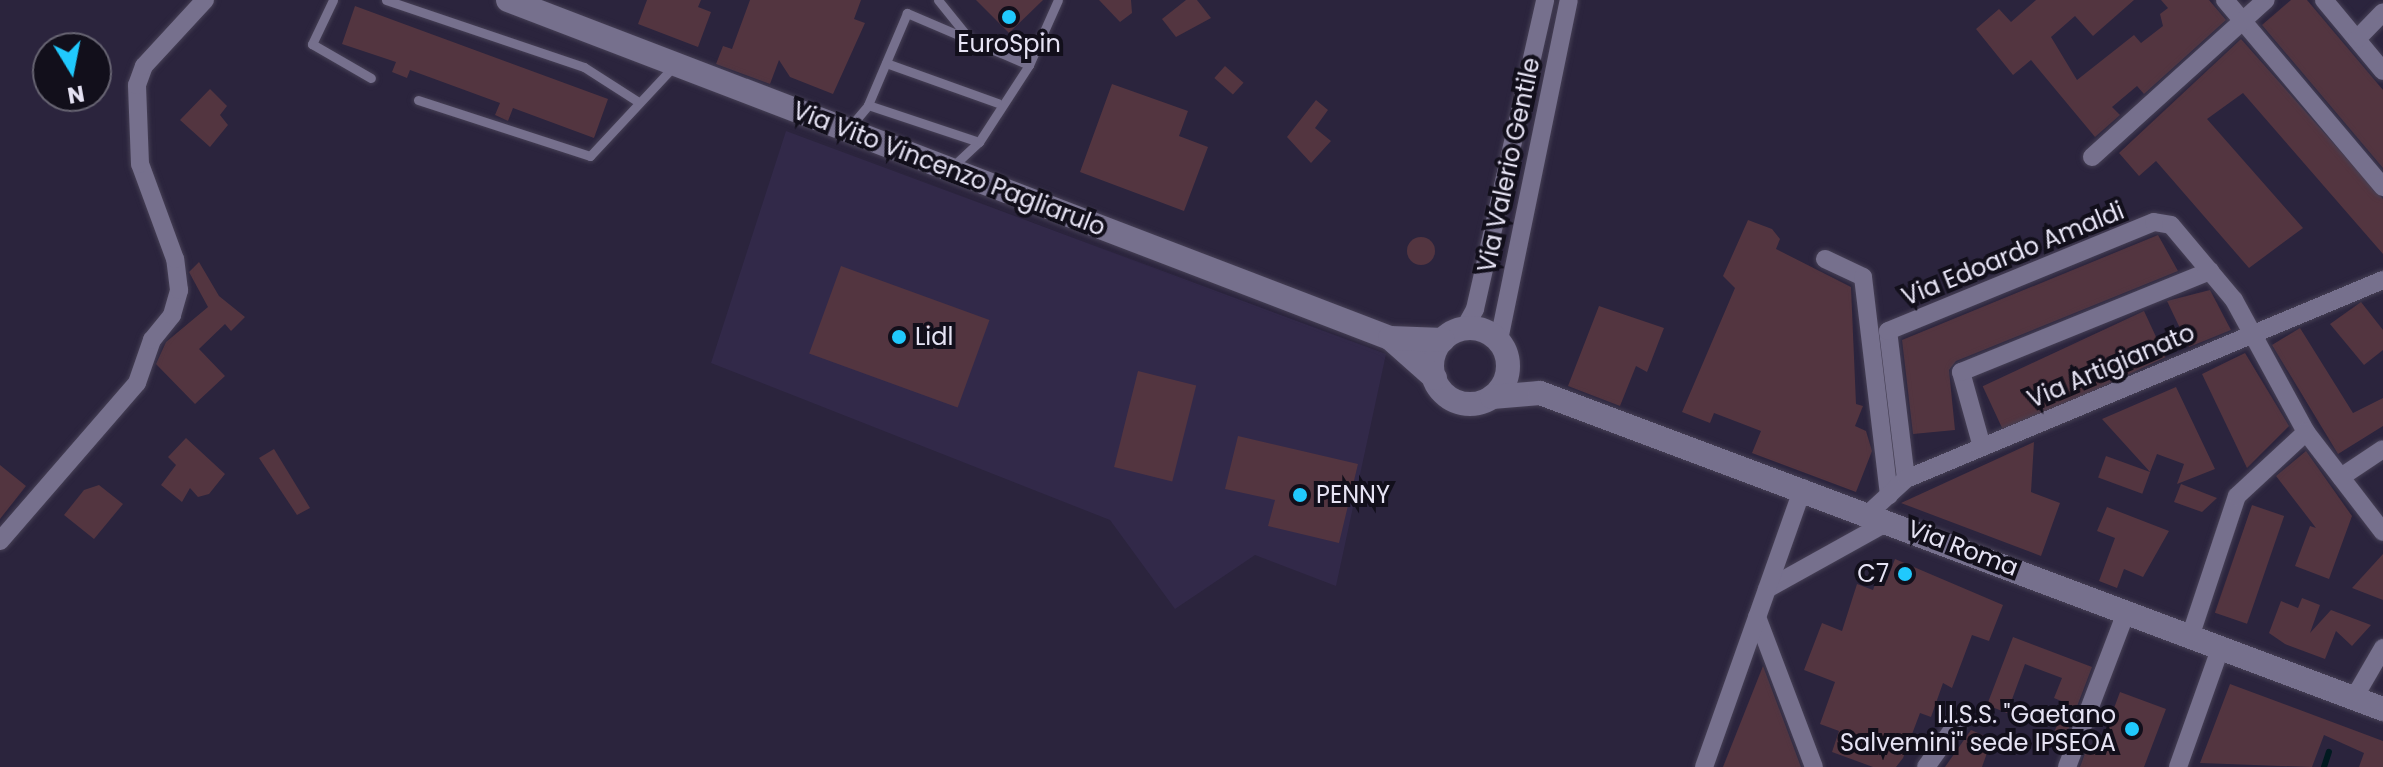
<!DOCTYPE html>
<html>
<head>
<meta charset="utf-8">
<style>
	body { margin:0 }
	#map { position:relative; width:2383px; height:767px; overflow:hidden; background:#2b243d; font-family:Poppins,sans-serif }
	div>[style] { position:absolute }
	.built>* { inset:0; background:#322949 }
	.stream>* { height:6px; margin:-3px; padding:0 3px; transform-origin:3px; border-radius:3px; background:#011a20 }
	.building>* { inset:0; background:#533540; transform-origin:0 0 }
	.round { border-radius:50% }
	.roads { filter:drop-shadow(0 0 2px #464055) drop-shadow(0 0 2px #464055) }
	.service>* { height:9px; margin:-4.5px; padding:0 4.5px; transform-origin:4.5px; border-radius:4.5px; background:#76708d }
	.minor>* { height:18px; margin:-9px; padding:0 9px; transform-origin:9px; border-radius:9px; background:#76708d }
	.tertiary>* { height:24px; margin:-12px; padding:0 12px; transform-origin:12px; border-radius:12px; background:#76708d }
	.tertiary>.ring { margin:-12px; padding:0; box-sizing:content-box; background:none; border:24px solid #76708d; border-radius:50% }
	.dots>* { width:22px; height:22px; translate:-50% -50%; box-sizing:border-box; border:4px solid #120f1b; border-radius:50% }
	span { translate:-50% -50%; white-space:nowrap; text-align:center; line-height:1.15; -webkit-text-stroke:8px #120f1b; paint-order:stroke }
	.poi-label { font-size:24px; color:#e6e3f4 }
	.left { translate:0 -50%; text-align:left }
	.right { translate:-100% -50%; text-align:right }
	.street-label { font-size:24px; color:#e6e3f4 }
	.north { position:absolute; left:32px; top:32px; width:80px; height:80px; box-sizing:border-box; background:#120f1b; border:2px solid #676472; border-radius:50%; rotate:170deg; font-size:22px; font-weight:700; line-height:32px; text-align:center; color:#e6e3f4 }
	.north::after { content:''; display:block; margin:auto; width:28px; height:36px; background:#20c9fd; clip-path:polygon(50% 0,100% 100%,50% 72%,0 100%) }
</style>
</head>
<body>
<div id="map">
	<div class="built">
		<i style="clip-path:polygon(786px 131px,1386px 354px,1336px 586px,1255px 555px,1175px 609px,1110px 520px,711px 363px)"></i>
	</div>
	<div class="stream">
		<i style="left:2324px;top:767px;width:16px;rotate:-72deg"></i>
	</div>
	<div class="building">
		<i style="clip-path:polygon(647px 0,701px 0,698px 7px,711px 12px,698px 47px,638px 24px)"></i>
		<i style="clip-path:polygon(750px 0,861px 0,854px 19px,865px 23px,833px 94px,790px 77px,779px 60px,770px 84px,716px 64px,723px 46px,732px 49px)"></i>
		<i style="clip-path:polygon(976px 0,1043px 0,1009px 33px)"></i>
		<i style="clip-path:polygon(1099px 0,1131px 0,1132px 13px,1120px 22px)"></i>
		<i style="clip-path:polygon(1186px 0,1197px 0,1211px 18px,1176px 37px,1162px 19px)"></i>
		<i style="clip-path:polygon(2036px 0,2134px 0,2093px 36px,2075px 16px,2051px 37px,2077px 80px,2134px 35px,2141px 43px,2163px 26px,2160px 14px,2168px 8px,2161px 0,2209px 0,2226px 20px,2144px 94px,2137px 86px,2112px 107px,2120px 115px,2095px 137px,2031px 60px,2013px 75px,1976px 29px,1999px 9px,2011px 22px)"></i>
		<i style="clip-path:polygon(2291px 0,2307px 0,2383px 90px,2383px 168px,2262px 25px)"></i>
		<i style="clip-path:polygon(355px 6px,608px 99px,594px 138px,513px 108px,508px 121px,495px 115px,500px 103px,410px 70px,407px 78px,392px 72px,396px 62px,342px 44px)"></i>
		<i style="clip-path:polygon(2241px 39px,2383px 199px,2383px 254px,2243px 93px,2207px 119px,2303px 228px,2249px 268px,2156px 161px,2139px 176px,2119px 153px)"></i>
		<i style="left:1225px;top:66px;width:25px;height:16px;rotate:42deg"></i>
		<i style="clip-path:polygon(1112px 84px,1188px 111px,1179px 136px,1208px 147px,1184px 211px,1080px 172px)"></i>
		<i style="clip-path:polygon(210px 89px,227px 106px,220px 115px,228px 125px,210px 147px,180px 120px)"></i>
		<i style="clip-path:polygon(1316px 100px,1328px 110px,1315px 128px,1331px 141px,1311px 163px,1287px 137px)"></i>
		<i style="clip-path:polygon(1748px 220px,1772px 229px,1780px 239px,1776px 249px,1851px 287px,1856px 404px,1863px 406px,1855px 426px,1866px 431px,1872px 451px,1856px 492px,1752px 453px,1761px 431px,1714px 413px,1710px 423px,1682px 412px,1735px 288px,1723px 276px)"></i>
		<i style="clip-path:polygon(2158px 235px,2178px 271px,1956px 361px,1949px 370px,1955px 430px,1913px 434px,1902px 340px)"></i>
		<i class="round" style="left:1407px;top:237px;width:28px;height:28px"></i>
		<i style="clip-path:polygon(199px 262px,219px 296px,245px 317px,231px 331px,225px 324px,199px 349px,225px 376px,195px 404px,156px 364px,166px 342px,208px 307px,189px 272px)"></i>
		<i style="left:841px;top:266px;width:158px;height:93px;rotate:20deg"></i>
		<i style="clip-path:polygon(2210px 290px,2231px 330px,2189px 347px,2167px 301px)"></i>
		<i style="clip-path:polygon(2361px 302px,2383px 330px,2383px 350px,2364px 365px,2330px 324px)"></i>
		<i style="clip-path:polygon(1599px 306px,1664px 328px,1647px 372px,1636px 366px,1620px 406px,1568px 386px)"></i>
		<i style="left:2144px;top:311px;width:51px;height:178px;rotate:65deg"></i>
		<i style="clip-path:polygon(2300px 328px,2353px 413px,2383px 398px,2383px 426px,2338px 454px,2272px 345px)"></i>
		<i style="clip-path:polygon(2245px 353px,2289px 426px,2247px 468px,2202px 374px)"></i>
		<i style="left:1138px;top:371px;width:60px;height:99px;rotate:14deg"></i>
		<i style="clip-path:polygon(2176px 387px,2215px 469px,2177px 484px,2184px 464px,2157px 454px,2150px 472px,2102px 419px)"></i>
		<i style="clip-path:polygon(1238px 436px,1358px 464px,1339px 543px,1268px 526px,1275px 500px,1225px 489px)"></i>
		<i style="clip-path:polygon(186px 438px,225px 474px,209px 494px,198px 497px,190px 488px,182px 502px,161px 485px,176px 465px,168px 457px)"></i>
		<i style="clip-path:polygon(2034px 442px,2031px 492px,2060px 503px,2041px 556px,1901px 503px)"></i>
		<i style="clip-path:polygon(274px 449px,310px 508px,297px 515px,259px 458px)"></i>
		<i style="clip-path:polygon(2306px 451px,2352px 516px,2329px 579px,2295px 566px,2310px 526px,2316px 528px,2276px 476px)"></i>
		<i style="left:2106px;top:456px;width:47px;height:23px;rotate:20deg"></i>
		<i style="clip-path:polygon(0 465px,26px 486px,0 519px)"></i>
		<i style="clip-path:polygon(2181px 484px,2217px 498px,2202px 512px,2174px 502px)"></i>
		<i style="clip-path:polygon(99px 485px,123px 504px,94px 539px,64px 515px,84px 490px)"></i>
		<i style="left:2252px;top:505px;width:34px;height:114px;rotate:19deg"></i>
		<i style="clip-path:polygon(2107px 507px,2169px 531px,2143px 577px,2124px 569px,2117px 588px,2099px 581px,2115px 538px,2097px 531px)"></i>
		<i style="clip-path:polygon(2383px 554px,2383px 600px,2352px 588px)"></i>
		<i style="clip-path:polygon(1895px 559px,2003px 605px,1989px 641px,1972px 635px,1952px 688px,1943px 683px,1931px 717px,1920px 713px,1903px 758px,1896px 767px,1873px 767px,1832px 752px,1839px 731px,1820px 724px,1835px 682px,1804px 670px,1822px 623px,1842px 631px,1857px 584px,1873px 590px,1878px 576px,1887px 580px)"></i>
		<i style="clip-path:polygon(2302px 598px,2320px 605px,2310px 633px,2331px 610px,2371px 625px,2352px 646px,2336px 631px,2325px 659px,2285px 644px,2269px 633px,2281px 601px,2298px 608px)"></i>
		<i style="clip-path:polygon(2013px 637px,2092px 667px,2062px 746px,2051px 740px,2066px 703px,2054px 698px,2062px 678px,2025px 664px,2007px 713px,1987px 705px)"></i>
		<i style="clip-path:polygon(1763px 666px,1801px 767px,1723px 767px)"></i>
		<i style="clip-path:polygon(2230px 684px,2383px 741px,2383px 767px,2359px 767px,2364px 753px,2324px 735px,2312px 767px,2200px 763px)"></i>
		<i style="clip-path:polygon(2120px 692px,2166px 709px,2144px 767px,2080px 767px,2087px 748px,2098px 751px)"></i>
		<i style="clip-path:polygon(1971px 730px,1992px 739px,1982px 767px,1945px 767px)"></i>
	</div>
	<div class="roads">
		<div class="service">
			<i style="left:333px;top:0;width:49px;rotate:115.5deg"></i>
			<i style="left:312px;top:44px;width:68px;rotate:30deg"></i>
			<i style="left:386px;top:0;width:209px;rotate:18.7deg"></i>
			<i style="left:584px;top:67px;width:63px;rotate:32.7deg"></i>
			<i style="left:938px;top:0;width:48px;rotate:51deg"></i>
			<i style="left:886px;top:63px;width:119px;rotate:19.7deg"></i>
			<i style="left:1029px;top:65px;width:71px;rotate:-66deg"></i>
			<i style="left:418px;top:100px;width:181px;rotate:18deg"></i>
			<i style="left:590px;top:156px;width:122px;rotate:-47deg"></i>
			<i style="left:849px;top:128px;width:30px;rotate:-50deg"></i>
			<i style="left:952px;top:167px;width:37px;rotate:-43deg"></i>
			<i style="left:979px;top:142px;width:92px;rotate:-57deg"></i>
			<i style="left:1029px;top:65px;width:133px;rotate:-156.9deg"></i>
			<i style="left:907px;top:13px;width:100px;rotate:113deg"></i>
			<i style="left:868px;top:105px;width:117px;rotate:18.4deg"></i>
		</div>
		<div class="minor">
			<i style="left:2225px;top:0;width:245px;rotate:49.8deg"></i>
			<i style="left:2324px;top:0;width:92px;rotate:50.3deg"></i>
			<i style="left:2357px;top:39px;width:37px;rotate:-46deg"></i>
			<i style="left:2092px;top:157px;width:234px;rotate:-42.1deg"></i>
			<i style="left:1825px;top:259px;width:42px;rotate:25.3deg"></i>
			<i style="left:1863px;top:277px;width:220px;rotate:83.2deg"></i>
			<i style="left:1464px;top:329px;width:23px;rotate:-61deg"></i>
			<i style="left:1475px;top:309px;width:317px;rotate:-77.2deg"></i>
			<i style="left:1499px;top:340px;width:347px;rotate:-78.4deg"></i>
			<i style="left:1982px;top:447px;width:78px;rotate:-105.6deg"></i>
			<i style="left:1961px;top:372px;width:269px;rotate:-22.1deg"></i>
			<i style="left:2341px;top:477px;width:50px;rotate:-33.7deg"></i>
			<i style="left:1906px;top:479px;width:149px;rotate:-96.9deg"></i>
			<i style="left:1888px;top:331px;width:287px;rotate:-22.3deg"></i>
			<i style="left:2154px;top:222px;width:17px;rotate:10deg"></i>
			<i style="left:2171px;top:225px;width:98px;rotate:50deg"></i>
			<i style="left:2234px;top:300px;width:150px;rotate:61.4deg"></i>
			<i style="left:2306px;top:432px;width:126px;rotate:52.4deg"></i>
			<i style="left:1869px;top:513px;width:50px;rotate:-42.6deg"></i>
			<i style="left:1906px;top:479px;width:517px;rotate:-22.65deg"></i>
			<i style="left:0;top:541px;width:209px;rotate:-49.1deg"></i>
			<i style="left:137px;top:383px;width:46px;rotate:-70.8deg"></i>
			<i style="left:152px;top:340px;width:32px;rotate:-51deg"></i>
			<i style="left:172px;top:315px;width:26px;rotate:-74deg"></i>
			<i style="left:179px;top:290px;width:31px;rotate:-97deg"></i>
			<i style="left:175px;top:259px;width:101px;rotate:-110.2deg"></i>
			<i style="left:140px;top:164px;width:79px;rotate:-92.2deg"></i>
			<i style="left:137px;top:85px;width:20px;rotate:-70deg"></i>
			<i style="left:144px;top:66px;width:90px;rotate:-47.3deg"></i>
			<i style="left:1767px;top:589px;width:140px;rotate:-29.1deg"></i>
			<i style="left:1757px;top:617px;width:160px;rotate:69.2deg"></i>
			<i style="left:2191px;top:634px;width:145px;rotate:-71.6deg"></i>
			<i style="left:2237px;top:496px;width:94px;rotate:-42.8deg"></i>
			<i style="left:2354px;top:698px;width:58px;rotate:-59.9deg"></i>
			<i style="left:1704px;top:767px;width:296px;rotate:-70.5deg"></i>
			<i style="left:1926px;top:767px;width:52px;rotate:-54.5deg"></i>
			<i style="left:2067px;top:767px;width:168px;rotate:-69.1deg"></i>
			<i style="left:2178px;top:767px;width:128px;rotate:-70.4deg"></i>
		</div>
		<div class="tertiary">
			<i style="left:508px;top:0;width:945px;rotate:20.97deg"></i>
			<i class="ring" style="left:1432px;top:328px;width:52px;height:52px"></i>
			<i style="left:1435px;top:378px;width:60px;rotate:-138.4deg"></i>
			<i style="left:1390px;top:338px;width:53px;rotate:2.2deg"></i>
			<i style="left:1492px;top:397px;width:48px;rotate:-4.8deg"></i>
			<i style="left:1540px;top:393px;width:900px;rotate:20.55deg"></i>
		</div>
	</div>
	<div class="dots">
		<i style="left:1009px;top:17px;background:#20c9fd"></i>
		<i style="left:899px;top:337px;background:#20c9fd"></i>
		<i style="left:1300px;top:495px;background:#20c9fd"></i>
		<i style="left:1905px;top:574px;background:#20c9fd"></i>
		<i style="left:2132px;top:729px;background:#20c9fd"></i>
	</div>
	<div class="poi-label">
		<span style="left:1009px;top:44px">EuroSpin</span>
		<span class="left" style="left:915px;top:337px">Lidl</span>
		<span class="left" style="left:1316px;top:495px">PENNY</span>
		<span class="right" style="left:1889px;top:574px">C7</span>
		<span class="right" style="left:2116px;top:729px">I.I.S.S. "Gaetano<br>Salvemini" sede IPSEOA</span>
	</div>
	<div class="street-label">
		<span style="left:1509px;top:165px;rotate:-78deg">Via Valerio Gentile</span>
		<span style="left:949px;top:169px;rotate:21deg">Via Vito Vincenzo Pagliarulo</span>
		<span style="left:2013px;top:254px;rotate:-22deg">Via Edoardo Amaldi</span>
		<span style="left:2111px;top:366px;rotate:-23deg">Via Artigianato</span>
		<span style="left:1963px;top:548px;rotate:21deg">Via Roma</span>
	</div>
	<div class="north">N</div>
</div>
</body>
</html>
